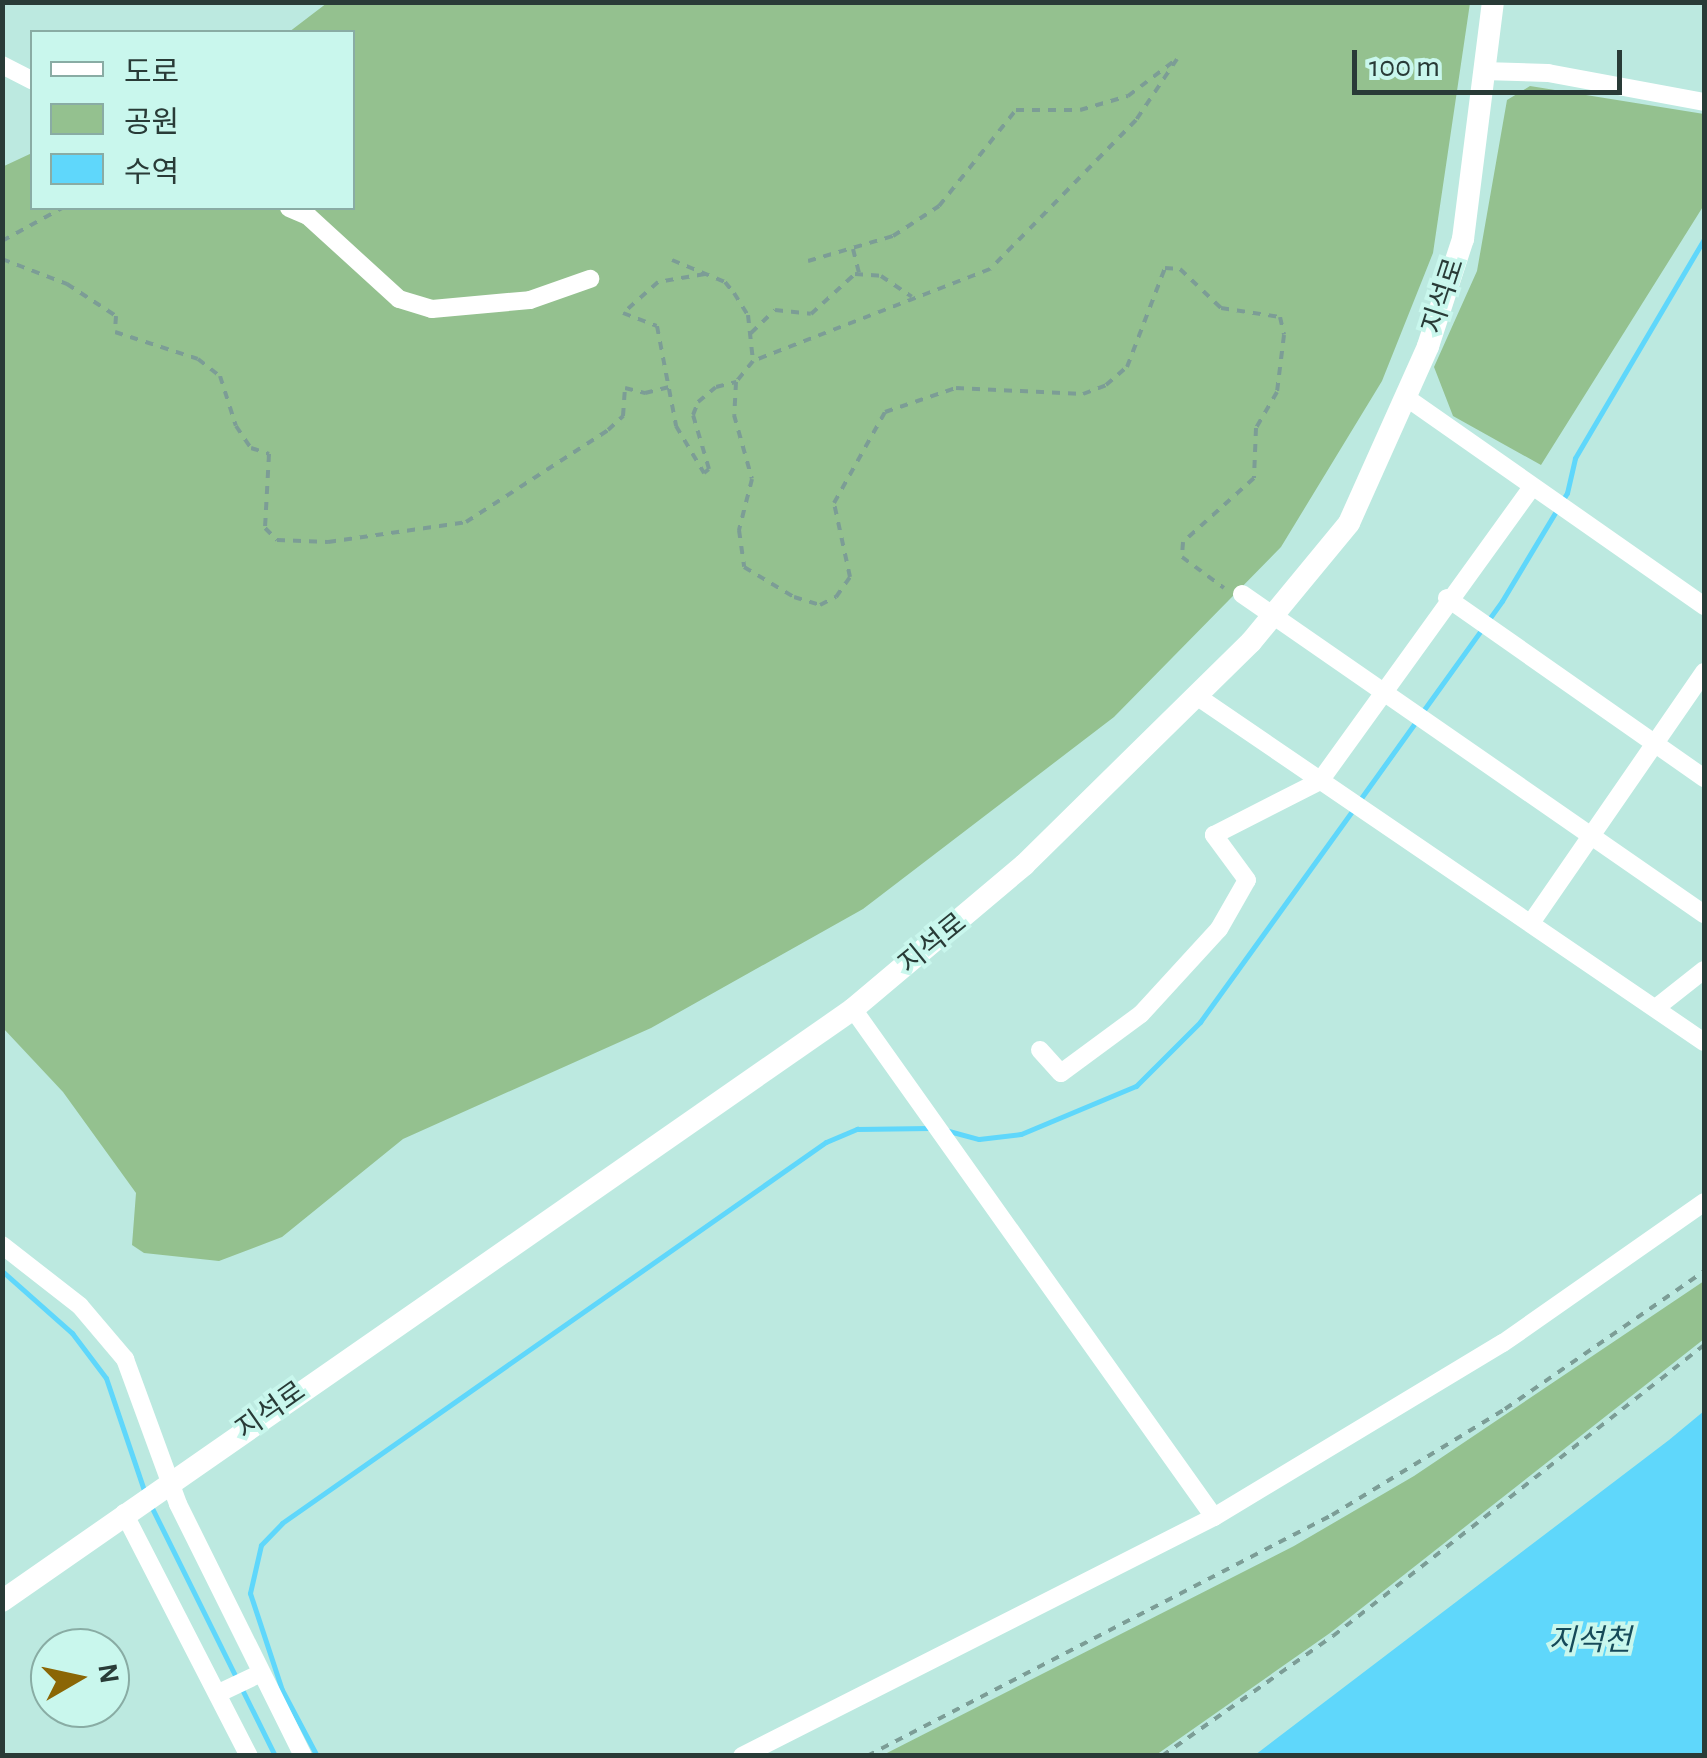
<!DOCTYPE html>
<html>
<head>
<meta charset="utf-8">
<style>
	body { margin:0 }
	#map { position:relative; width:1707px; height:1758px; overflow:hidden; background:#bce9e0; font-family:"Alegreya Sans","Noto Sans KR",sans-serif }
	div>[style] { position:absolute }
	.green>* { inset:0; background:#94c18f }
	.water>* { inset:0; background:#5fd7fb }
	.stream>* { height:5px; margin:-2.5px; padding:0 2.5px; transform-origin:2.5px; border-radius:2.5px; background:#5fd7fb }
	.path>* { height:4px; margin-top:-2px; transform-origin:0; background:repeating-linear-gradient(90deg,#7c9d96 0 8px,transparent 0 16px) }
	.minor>* { height:18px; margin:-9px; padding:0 9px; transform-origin:9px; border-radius:9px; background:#fff }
	.major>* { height:22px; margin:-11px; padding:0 11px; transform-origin:11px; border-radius:11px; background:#fff }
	span { translate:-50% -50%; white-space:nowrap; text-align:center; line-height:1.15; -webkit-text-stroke:8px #c9f7ed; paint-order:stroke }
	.street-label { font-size:28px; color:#293b37 }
	.water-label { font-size:30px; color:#164a59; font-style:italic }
	.frame { position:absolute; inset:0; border:5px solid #293b37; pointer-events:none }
	.legend { position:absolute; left:30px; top:30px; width:325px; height:180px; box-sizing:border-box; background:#c9f7ed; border:2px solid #89aca4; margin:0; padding:12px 18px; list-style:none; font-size:30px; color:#293b37 }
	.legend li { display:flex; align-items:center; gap:20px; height:50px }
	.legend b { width:50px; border:2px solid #89aca4 }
	.north { position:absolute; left:30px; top:1628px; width:100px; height:100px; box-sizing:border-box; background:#c9f7ed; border:2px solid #89aca4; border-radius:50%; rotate:81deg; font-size:28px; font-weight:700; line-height:40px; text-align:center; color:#293b37 }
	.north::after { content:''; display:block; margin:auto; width:35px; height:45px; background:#8b6605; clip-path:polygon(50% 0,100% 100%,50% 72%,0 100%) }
	.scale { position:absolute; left:1352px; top:50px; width:270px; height:45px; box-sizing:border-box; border:5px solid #293b37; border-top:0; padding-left:12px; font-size:30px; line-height:35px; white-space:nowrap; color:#293b37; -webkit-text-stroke:8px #c9f7ed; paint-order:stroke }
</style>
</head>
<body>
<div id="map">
	<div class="green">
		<i style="clip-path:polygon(327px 3px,1470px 3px,1433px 253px,1382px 381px,1281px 547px,1114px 717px,863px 909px,651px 1028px,403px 1139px,282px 1237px,219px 1261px,144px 1253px,132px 1245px,136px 1193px,63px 1092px,3px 1028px,2px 167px,32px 153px,32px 208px,352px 208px,352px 32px,289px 32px)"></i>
		<i style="clip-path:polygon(1530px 86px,1704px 114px,1704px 205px,1541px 465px,1453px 416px,1434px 367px,1477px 271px,1507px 100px)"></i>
		<i style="clip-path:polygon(1704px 1281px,1704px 1339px,1330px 1633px,1156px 1755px,883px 1755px,1294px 1546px,1414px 1476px)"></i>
	</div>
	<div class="water">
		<i style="clip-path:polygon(1704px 1411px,1704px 1755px,1255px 1755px,1669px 1440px)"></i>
	</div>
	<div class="stream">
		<i style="left:1423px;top:711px;width:135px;rotate:-54.3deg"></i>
		<i style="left:1502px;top:601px;width:126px;rotate:-59deg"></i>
		<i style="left:1567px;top:493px;width:36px;rotate:-77deg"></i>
		<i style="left:1575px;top:458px;width:254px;rotate:-59.5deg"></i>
		<i style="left:1359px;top:801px;width:100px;rotate:-54.4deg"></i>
		<i style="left:945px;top:1130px;width:35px;rotate:15deg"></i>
		<i style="left:979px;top:1139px;width:42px;rotate:-6.8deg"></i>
		<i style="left:1021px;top:1134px;width:125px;rotate:-22.7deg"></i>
		<i style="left:1136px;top:1086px;width:91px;rotate:-45deg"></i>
		<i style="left:1200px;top:1022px;width:261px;rotate:-54.2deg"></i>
		<i style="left:2px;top:1271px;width:94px;rotate:41.5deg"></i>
		<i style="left:72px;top:1333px;width:56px;rotate:52.9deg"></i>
		<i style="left:106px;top:1378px;width:121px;rotate:71.3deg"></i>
		<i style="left:152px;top:1508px;width:277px;rotate:63.6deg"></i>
		<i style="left:317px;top:1756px;width:75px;rotate:-117.9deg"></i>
		<i style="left:282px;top:1690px;width:102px;rotate:-108.3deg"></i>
		<i style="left:250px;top:1593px;width:49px;rotate:-77.1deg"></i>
		<i style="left:261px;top:1545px;width:30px;rotate:-46deg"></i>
		<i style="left:282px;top:1523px;width:664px;rotate:-35.01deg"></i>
		<i style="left:826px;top:1142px;width:34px;rotate:-23deg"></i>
		<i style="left:857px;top:1129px;width:72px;rotate:-0.8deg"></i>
	</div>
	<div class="path">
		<i style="left:2px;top:241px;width:68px;rotate:-28.8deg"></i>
		<i style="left:853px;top:249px;width:25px;rotate:76deg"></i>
		<i style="left:2px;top:259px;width:70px;rotate:21deg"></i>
		<i style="left:67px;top:284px;width:59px;rotate:33.1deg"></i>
		<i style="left:116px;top:316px;width:16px;rotate:94deg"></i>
		<i style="left:115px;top:332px;width:87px;rotate:18deg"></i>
		<i style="left:198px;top:359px;width:28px;rotate:38deg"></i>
		<i style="left:220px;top:376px;width:52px;rotate:72.3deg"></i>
		<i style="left:236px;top:426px;width:27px;rotate:56deg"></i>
		<i style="left:251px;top:448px;width:19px;rotate:18deg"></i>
		<i style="left:269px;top:454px;width:74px;rotate:93.1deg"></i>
		<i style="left:265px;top:528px;width:17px;rotate:45deg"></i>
		<i style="left:277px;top:540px;width:51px;rotate:2.2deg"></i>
		<i style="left:328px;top:542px;width:139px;rotate:-8.2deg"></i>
		<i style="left:466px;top:522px;width:169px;rotate:-32.9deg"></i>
		<i style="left:608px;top:430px;width:21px;rotate:-43deg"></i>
		<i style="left:623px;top:416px;width:28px;rotate:-86deg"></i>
		<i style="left:625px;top:388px;width:21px;rotate:14deg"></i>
		<i style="left:645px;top:393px;width:25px;rotate:-14deg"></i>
		<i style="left:672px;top:260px;width:57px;rotate:22.5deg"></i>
		<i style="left:725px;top:282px;width:14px;rotate:51deg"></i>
		<i style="left:734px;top:293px;width:26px;rotate:58deg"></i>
		<i style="left:748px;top:315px;width:46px;rotate:83.8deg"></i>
		<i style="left:808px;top:261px;width:89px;rotate:-16.4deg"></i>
		<i style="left:893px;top:236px;width:55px;rotate:-33.1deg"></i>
		<i style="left:939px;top:206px;width:123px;rotate:-51.3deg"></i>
		<i style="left:1016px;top:110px;width:64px"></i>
		<i style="left:1080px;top:110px;width:50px;rotate:-16.3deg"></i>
		<i style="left:1128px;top:96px;width:61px;rotate:-37.1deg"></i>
		<i style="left:1177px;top:59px;width:73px;rotate:123.9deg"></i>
		<i style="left:1136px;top:120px;width:209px;rotate:134.4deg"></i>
		<i style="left:990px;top:269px;width:254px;rotate:158.8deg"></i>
		<i style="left:753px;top:361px;width:27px;rotate:129deg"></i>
		<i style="left:736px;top:382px;width:33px;rotate:93deg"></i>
		<i style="left:734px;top:415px;width:66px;rotate:74.3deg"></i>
		<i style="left:752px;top:479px;width:53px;rotate:104.3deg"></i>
		<i style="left:739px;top:530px;width:37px;rotate:82deg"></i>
		<i style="left:744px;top:567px;width:58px;rotate:31deg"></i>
		<i style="left:794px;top:597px;width:27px;rotate:17deg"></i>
		<i style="left:820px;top:605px;width:18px;rotate:-27deg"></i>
		<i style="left:836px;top:597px;width:24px;rotate:-55deg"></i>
		<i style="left:850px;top:577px;width:76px;rotate:-102.2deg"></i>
		<i style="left:834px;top:503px;width:104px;rotate:-60.7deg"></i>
		<i style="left:885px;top:412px;width:75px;rotate:-18.7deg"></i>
		<i style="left:956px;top:388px;width:127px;rotate:2.7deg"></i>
		<i style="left:1083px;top:394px;width:25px;rotate:-21deg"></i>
		<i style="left:1106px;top:385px;width:28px;rotate:-41deg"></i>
		<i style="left:1127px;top:367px;width:106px;rotate:-69deg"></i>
		<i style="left:1165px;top:268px;width:15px;rotate:4deg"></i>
		<i style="left:1180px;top:269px;width:57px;rotate:43.6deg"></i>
		<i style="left:1221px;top:308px;width:60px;rotate:8.7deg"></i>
		<i style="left:1280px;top:317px;width:18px;rotate:77deg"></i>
		<i style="left:1284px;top:335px;width:57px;rotate:97deg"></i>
		<i style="left:1277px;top:392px;width:42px;rotate:120.3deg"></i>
		<i style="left:1256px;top:428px;width:50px;rotate:92.3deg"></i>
		<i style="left:1254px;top:478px;width:96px;rotate:138deg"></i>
		<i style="left:1183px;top:542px;width:15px;rotate:94deg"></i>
		<i style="left:1182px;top:557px;width:52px;rotate:36.4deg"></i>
		<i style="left:705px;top:274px;width:48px;rotate:170.3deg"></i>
		<i style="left:658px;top:282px;width:47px;rotate:138.5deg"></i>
		<i style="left:623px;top:313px;width:36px;rotate:21deg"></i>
		<i style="left:657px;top:326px;width:102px;rotate:79.2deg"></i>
		<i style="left:676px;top:426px;width:55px;rotate:59.2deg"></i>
		<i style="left:704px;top:473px;width:6px;rotate:-39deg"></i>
		<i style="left:709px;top:469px;width:56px;rotate:-106.5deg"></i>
		<i style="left:693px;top:415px;width:14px;rotate:-69deg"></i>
		<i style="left:698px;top:402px;width:23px;rotate:-40deg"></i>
		<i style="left:716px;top:387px;width:21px;rotate:-14deg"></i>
		<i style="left:751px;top:333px;width:33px;rotate:-44deg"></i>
		<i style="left:775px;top:310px;width:36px;rotate:6deg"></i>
		<i style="left:811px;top:314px;width:59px;rotate:-42.3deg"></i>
		<i style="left:855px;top:274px;width:26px;rotate:4deg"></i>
		<i style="left:881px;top:276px;width:37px;rotate:34deg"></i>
		<i style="left:867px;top:1756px;width:524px;rotate:-27.4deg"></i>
		<i style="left:1332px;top:1515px;width:203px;rotate:-31.5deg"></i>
		<i style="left:1505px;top:1409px;width:242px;rotate:-34.7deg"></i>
		<i style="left:1162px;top:1756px;width:209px;rotate:-35.1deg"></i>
		<i style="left:1333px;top:1636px;width:472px;rotate:-38.1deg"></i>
	</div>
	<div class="minor">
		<i style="left:2px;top:65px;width:34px;rotate:27deg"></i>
		<i style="left:1483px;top:71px;width:65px;rotate:1.8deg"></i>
		<i style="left:1548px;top:73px;width:159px;rotate:10.5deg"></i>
		<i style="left:289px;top:208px;width:21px;rotate:23deg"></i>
		<i style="left:308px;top:216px;width:123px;rotate:42.4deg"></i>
		<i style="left:399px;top:299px;width:34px;rotate:17deg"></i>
		<i style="left:432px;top:309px;width:98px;rotate:-5.2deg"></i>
		<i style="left:530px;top:300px;width:64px;rotate:-19.3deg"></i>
		<i style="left:1407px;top:398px;width:363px;rotate:35deg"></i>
		<i style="left:1242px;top:594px;width:562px;rotate:34.71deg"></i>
		<i style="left:1447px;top:598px;width:314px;rotate:35deg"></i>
		<i style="left:1198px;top:697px;width:612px;rotate:34.29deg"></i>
		<i style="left:1531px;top:923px;width:305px;rotate:-55.4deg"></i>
		<i style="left:1657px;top:1007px;width:60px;rotate:-38.2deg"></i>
		<i style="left:853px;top:1009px;width:623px;rotate:54.6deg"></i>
		<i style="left:1040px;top:1050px;width:31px;rotate:48deg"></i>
		<i style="left:1061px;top:1073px;width:99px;rotate:-36.4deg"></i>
		<i style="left:1141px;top:1014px;width:115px;rotate:-47.5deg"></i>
		<i style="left:1219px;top:929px;width:56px;rotate:-60.3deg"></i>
		<i style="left:1247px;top:880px;width:56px;rotate:-126.3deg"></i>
		<i style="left:1214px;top:835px;width:119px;rotate:-27deg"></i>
		<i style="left:1320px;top:781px;width:361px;rotate:-54.2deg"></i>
		<i style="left:2px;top:1245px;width:99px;rotate:38deg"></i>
		<i style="left:80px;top:1306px;width:70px;rotate:49.7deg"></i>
		<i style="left:125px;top:1359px;width:154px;rotate:69.9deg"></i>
		<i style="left:178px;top:1504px;width:281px;rotate:63.6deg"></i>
		<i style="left:124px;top:1513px;width:273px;rotate:62.8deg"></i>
		<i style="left:219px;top:1693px;width:44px;rotate:-25.4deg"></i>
		<i style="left:742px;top:1756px;width:529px;rotate:-26.86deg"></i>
		<i style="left:1214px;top:1517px;width:337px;rotate:-31.1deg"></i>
		<i style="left:1503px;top:1343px;width:246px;rotate:-35deg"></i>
	</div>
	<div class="major">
		<i style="left:2px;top:1601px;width:1037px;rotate:-34.82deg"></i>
		<i style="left:853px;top:1009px;width:224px;rotate:-40.1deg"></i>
		<i style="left:1024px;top:865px;width:318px;rotate:-44.5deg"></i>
		<i style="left:1251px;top:642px;width:154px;rotate:-50.5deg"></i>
		<i style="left:1349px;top:523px;width:194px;rotate:-65.9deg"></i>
		<i style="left:1428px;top:346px;width:113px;rotate:-71.9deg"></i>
		<i style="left:1463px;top:239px;width:239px;rotate:-82.8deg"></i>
	</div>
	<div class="street-label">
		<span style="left:1444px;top:296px;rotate:-72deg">지석로</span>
		<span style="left:933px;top:944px;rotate:-39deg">지석로</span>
		<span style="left:271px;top:1411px;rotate:-35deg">지석로</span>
	</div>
	<div class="water-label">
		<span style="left:1590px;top:1641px">지석천</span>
	</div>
	<div class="frame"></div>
	<ul class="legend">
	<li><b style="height:12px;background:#fff"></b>도로</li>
	<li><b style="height:28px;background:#94c18f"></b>공원</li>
	<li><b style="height:28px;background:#5fd7fb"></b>수역</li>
	</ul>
	<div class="north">N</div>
	<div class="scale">100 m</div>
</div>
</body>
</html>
